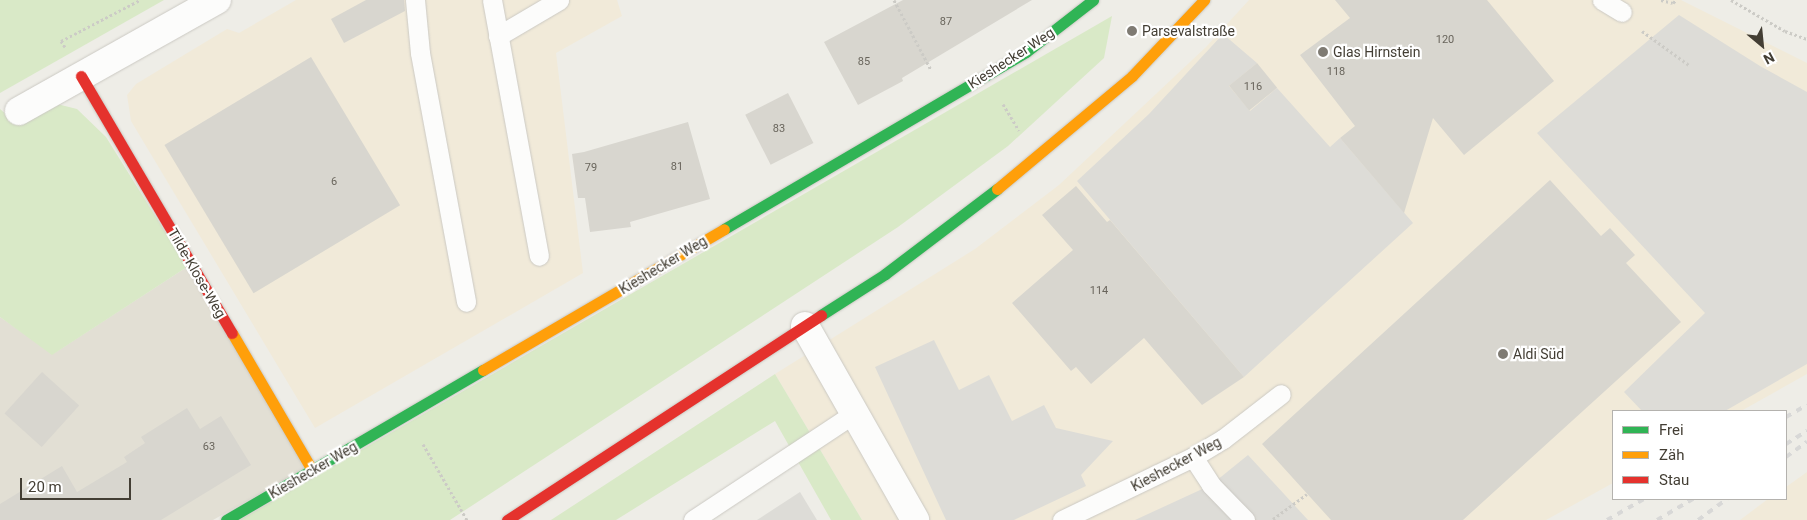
<!DOCTYPE html>
<html>
<head>
<meta charset="utf-8">
<style>
	body { margin:0 }
	#map { position:relative; width:1807px; height:520px; overflow:hidden; background:#eeede7; font-family:Roboto,sans-serif }
	div>[style] { position:absolute }
	.residential>* { inset:0; background:#e2dfd4 }
	.commercial>* { inset:0; background:#f1ead9 }
	.green>* { inset:0; background:#d9e9c7 }
	.parking>* { inset:0; background:#dddcd7 }
	.building>* { inset:0; background:#d8d6cf; transform-origin:0 0 }
	.path>* { height:3px; margin-top:-1.5px; transform-origin:0; background:repeating-linear-gradient(90deg,#cccbc6 0 2.5px,transparent 0 5px) }
	.roads { filter:drop-shadow(0 0 1px #cbc9c3) drop-shadow(0 0 1px #cbc9c3) }
	.lane>* { height:19px; margin:-9.5px; padding:0 9.5px; transform-origin:9.5px; border-radius:9.5px; background:#fcfcfb }
	.street>* { height:28px; margin:-14px; padding:0 14px; transform-origin:14px; border-radius:14px; background:#fcfcfb }
	.fast>* { height:11px; margin:-5.5px; padding:0 5.5px; transform-origin:5.5px; border-radius:5.5px; background:#30b455 }
	.slow>* { height:11px; margin:-5.5px; padding:0 5.5px; transform-origin:5.5px; border-radius:5.5px; background:#ff9f0a }
	.jam>* { height:11px; margin:-5.5px; padding:0 5.5px; transform-origin:5.5px; border-radius:5.5px; background:#e5322d }
	.rail>* { height:4px; margin-top:-2px; transform-origin:0; background:repeating-linear-gradient(90deg,#d8d8d7 0 6px,transparent 0 12px) }
	.dots>* { width:14px; height:14px; translate:-50% -50%; box-sizing:border-box; border:2px solid #fff; border-radius:50% }
	span { translate:-50% -50%; white-space:nowrap; text-align:center; line-height:1.15; -webkit-text-stroke:4.5px #fff; paint-order:stroke }
	.number-label { font-size:11px; color:#69655c }
	.number-label span { -webkit-text-stroke-width:0 }
	.poi-label { font-size:14px; color:#433e34 }
	.left { translate:0 -50%; text-align:left }
	.street-label { font-size:14px; color:#433e34 }
	.legend { position:absolute; left:1612px; top:410px; width:175px; height:90px; box-sizing:border-box; background:#fff; border:1px solid #b4b2ae; margin:0; padding:6px 9px; list-style:none; font-size:15px; color:#433e34 }
	.legend li { display:flex; align-items:center; gap:10px; height:25px }
	.legend b { width:25px; border:1px solid #b4b2ae }
	.north { position:absolute; left:1737px; top:20px; width:50px; height:50px; -webkit-text-stroke:4px #fff; paint-order:stroke; rotate:152deg; font-size:14px; font-weight:700; line-height:20px; text-align:center; color:#433e34 }
	.north::after { content:''; display:block; margin:auto; width:18px; height:22px; background:#433e34; clip-path:polygon(50% 0,100% 100%,50% 72%,0 100%) }
	.scale { position:absolute; left:20px; top:478px; width:111px; height:22px; box-sizing:border-box; border:2px solid #433e34; border-top:0; padding-left:6px; font-size:15px; line-height:18px; white-space:nowrap; color:#433e34; -webkit-text-stroke:4px #fff; paint-order:stroke }
</style>
</head>
<body>
<div id="map">
	<div class="residential">
		<i style="clip-path:polygon(187px 267px,306px 468px,213px 520px,0 520px,0 317px,53px 354px)"></i>
	</div>
	<div class="commercial">
		<i style="clip-path:polygon(296px 0,617px 0,622px 16px,556px 53px,583px 273px,315px 428px,131px 121px,127px 95px,136px 84px,227px 29px,239px 33px)"></i>
		<i style="clip-path:polygon(1249px 0,1681px 0,1807px 63px,1807px 374px,1741px 411px,1613px 411px,1613px 483px,1546px 520px,862px 520px,775px 374px,975px 249px,1059px 185px,1206px 47px)"></i>
		<i style="clip-path:polygon(1807px 472px,1807px 520px,1740px 520px,1768px 499px,1786px 499px,1786px 487px)"></i>
	</div>
	<div class="green">
		<i style="clip-path:polygon(0 0,164px 0,0 93px)"></i>
		<i style="clip-path:polygon(1112px 16px,1104px 58px,1008px 146px,898px 227px,450px 520px,240px 520px)"></i>
		<i style="clip-path:polygon(57px 104px,77px 109px,106px 137px,187px 267px,52px 355px,0 317px,0 109px,15px 122px)"></i>
		<i style="clip-path:polygon(775px 374px,862px 520px,831px 520px,775px 421px,616px 520px,551px 520px)"></i>
	</div>
	<div class="parking">
		<i style="clip-path:polygon(1679px 15px,1760px 66px,1807px 92px,1807px 364px,1725px 411px,1642px 411px,1624px 392px,1705px 313px,1537px 133px)"></i>
		<i style="clip-path:polygon(1223px 34px,1257px 63px,1229px 86px,1250px 111px,1277px 88px,1330px 147px,1340px 138px,1413px 223px,1244px 377px,1077px 181px,1149px 114px)"></i>
		<i style="clip-path:polygon(934px 340px,959px 390px,989px 375px,1012px 421px,1044px 405px,1056px 428px,1113px 441px,1081px 475px,1086px 486px,1014px 520px,946px 520px,875px 367px)"></i>
		<i style="clip-path:polygon(1248px 455px,1308px 520px,1135px 520px,1211px 485px)"></i>
		<i style="clip-path:polygon(800px 492px,817px 520px,757px 520px)"></i>
	</div>
	<div class="building">
		<i style="clip-path:polygon(366px 0,404px 0,405px 11px,344px 43px,331px 19px)"></i>
		<i style="clip-path:polygon(903px 0,1032px 0,902px 78px,903px 81px,858px 105px,824px 42px)"></i>
		<i style="clip-path:polygon(1335px 0,1487px 0,1554px 81px,1464px 155px,1433px 118px,1404px 213px,1340px 138px,1355px 126px,1300px 55px,1350px 18px)"></i>
		<i style="left:311px;top:57px;width:173px;height:171px;rotate:59deg"></i>
		<i style="left:1257px;top:63px;width:32px;height:36px;rotate:51deg"></i>
		<i style="left:788px;top:93px;width:56px;height:48px;rotate:63deg"></i>
		<i style="clip-path:polygon(688px 122px,710px 199px,630px 222px,631px 227px,590px 232px,585px 198px,578px 198px,572px 154px,584px 152px)"></i>
		<i style="clip-path:polygon(1550px 180px,1601px 236px,1610px 228px,1635px 255px,1626px 263px,1681px 322px,1463px 520px,1331px 520px,1262px 444px)"></i>
		<i style="clip-path:polygon(1076px 186px,1107px 222px,1110px 220px,1244px 377px,1202px 405px,1144px 338px,1091px 384px,1076px 367px,1071px 371px,1012px 303px,1073px 250px,1042px 215px)"></i>
		<i style="left:42px;top:372px;width:50px;height:56px;rotate:42deg"></i>
		<i style="clip-path:polygon(187px 408px,200px 429px,221px 416px,251px 465px,161px 520px,0 520px,0 504px,62px 466px,77px 492px,127px 462px,124px 457px,145px 443px,141px 437px)"></i>
	</div>
	<div class="path">
		<i style="left:894px;top:0;width:79px;rotate:62.1deg"></i>
		<i style="left:1661px;top:0;width:12px;rotate:14deg"></i>
		<i style="left:1673px;top:3px;width:4px;rotate:-45deg"></i>
		<i style="left:1731px;top:0;width:62px;rotate:29.9deg"></i>
		<i style="left:1785px;top:31px;width:23px;rotate:20deg"></i>
		<i style="left:1642px;top:31px;width:58px;rotate:35.9deg"></i>
		<i style="left:65px;top:47px;width:7px;rotate:-124deg"></i>
		<i style="left:61px;top:41px;width:89px;rotate:-27.4deg"></i>
		<i style="left:1003px;top:104px;width:31px;rotate:59deg"></i>
		<i style="left:423px;top:444px;width:88px;rotate:59.9deg"></i>
		<i style="left:1273px;top:519px;width:42px;rotate:-36.3deg"></i>
	</div>
	<div class="roads">
		<div class="lane">
			<i style="left:415px;top:0;width:53px;rotate:84.6deg"></i>
			<i style="left:420px;top:53px;width:253px;rotate:79.5deg"></i>
			<i style="left:492px;top:0;width:260px;rotate:79.6deg"></i>
			<i style="left:1602px;top:0;width:23px;rotate:31deg"></i>
			<i style="left:498px;top:36px;width:71px;rotate:-30.5deg"></i>
			<i style="left:1193px;top:457px;width:33px;rotate:57deg"></i>
			<i style="left:1211px;top:485px;width:49px;rotate:45.8deg"></i>
			<i style="left:693px;top:520px;width:196px;rotate:-33.5deg"></i>
			<i style="left:1062px;top:520px;width:145px;rotate:-25.7deg"></i>
			<i style="left:1193px;top:457px;width:35px;rotate:-31deg"></i>
			<i style="left:1223px;top:439px;width:73px;rotate:-37.8deg"></i>
		</div>
		<div class="street">
			<i style="left:19px;top:111px;width:227px;rotate:-29.3deg"></i>
			<i style="left:805px;top:326px;width:223px;rotate:60.4deg"></i>
		</div>
		<div class="fast">
			<i style="left:724px;top:229px;width:350px;rotate:-30.4deg"></i>
			<i style="left:1026px;top:52px;width:85px;rotate:-37.8deg"></i>
			<i style="left:821px;top:315px;width:76px;rotate:-32.6deg"></i>
			<i style="left:885px;top:274px;width:141px;rotate:-37.2deg"></i>
			<i style="left:226px;top:520px;width:298px;rotate:-30.3deg"></i>
		</div>
		<div class="slow">
			<i style="left:997px;top:189px;width:176px;rotate:-39.9deg"></i>
			<i style="left:1132px;top:76px;width:105px;rotate:-46.5deg"></i>
			<i style="left:232px;top:333px;width:159px;rotate:59.7deg"></i>
			<i style="left:483px;top:370px;width:279px;rotate:-30.3deg"></i>
		</div>
		<div class="jam">
			<i style="left:81px;top:76px;width:298px;rotate:59.6deg"></i>
			<i style="left:507px;top:520px;width:375px;rotate:-33.1deg"></i>
		</div>
	</div>
	<div class="rail">
		<i style="left:1786px;top:417px;width:24px;rotate:-30deg"></i>
		<i style="left:1786px;top:444px;width:25px;rotate:-32deg"></i>
		<i style="left:1786px;top:457px;width:26px;rotate:-36deg"></i>
		<i style="left:1607px;top:520px;width:43px;rotate:-29.6deg"></i>
		<i style="left:1657px;top:520px;width:42px;rotate:-30.3deg"></i>
		<i style="left:1698px;top:520px;width:36px;rotate:-36deg"></i>
	</div>
	<div class="dots">
		<i style="left:1132px;top:31px;background:#7f7b73"></i>
		<i style="left:1323px;top:52px;background:#7f7b73"></i>
		<i style="left:1503px;top:354px;background:#7f7b73"></i>
	</div>
	<div class="number-label">
		<span style="left:946px;top:22px">87</span>
		<span style="left:1445px;top:40px">120</span>
		<span style="left:864px;top:62px">85</span>
		<span style="left:1336px;top:72px">118</span>
		<span style="left:1253px;top:87px">116</span>
		<span style="left:779px;top:129px">83</span>
		<span style="left:677px;top:167px">81</span>
		<span style="left:591px;top:168px">79</span>
		<span style="left:334px;top:182px">6</span>
		<span style="left:1099px;top:291px">114</span>
		<span style="left:209px;top:447px">63</span>
	</div>
	<div class="poi-label">
		<span class="left" style="left:1142px;top:31px">Parsevalstraße</span>
		<span class="left" style="left:1333px;top:52px">Glas Hirnstein</span>
		<span class="left" style="left:1513px;top:354px">Aldi Süd</span>
	</div>
	<div class="street-label">
		<span style="left:1011px;top:58px;rotate:-33deg">Kieshecker Weg</span>
		<span style="left:663px;top:265px;rotate:-31deg">Kieshecker Weg</span>
		<span style="left:197px;top:273px;rotate:60deg">Tilde-Klose-Weg</span>
		<span style="left:1176px;top:464px;rotate:-28deg">Kieshecker Weg</span>
		<span style="left:313px;top:470px;rotate:-30deg">Kieshecker Weg</span>
	</div>
	<ul class="legend">
	<li><b style="height:6px;background:#30b455"></b>Frei</li>
	<li><b style="height:6px;background:#ff9f0a"></b>Zäh</li>
	<li><b style="height:6px;background:#e5322d"></b>Stau</li>
	</ul>
	<div class="north">N</div>
	<div class="scale">20 m</div>
</div>
</body>
</html>
